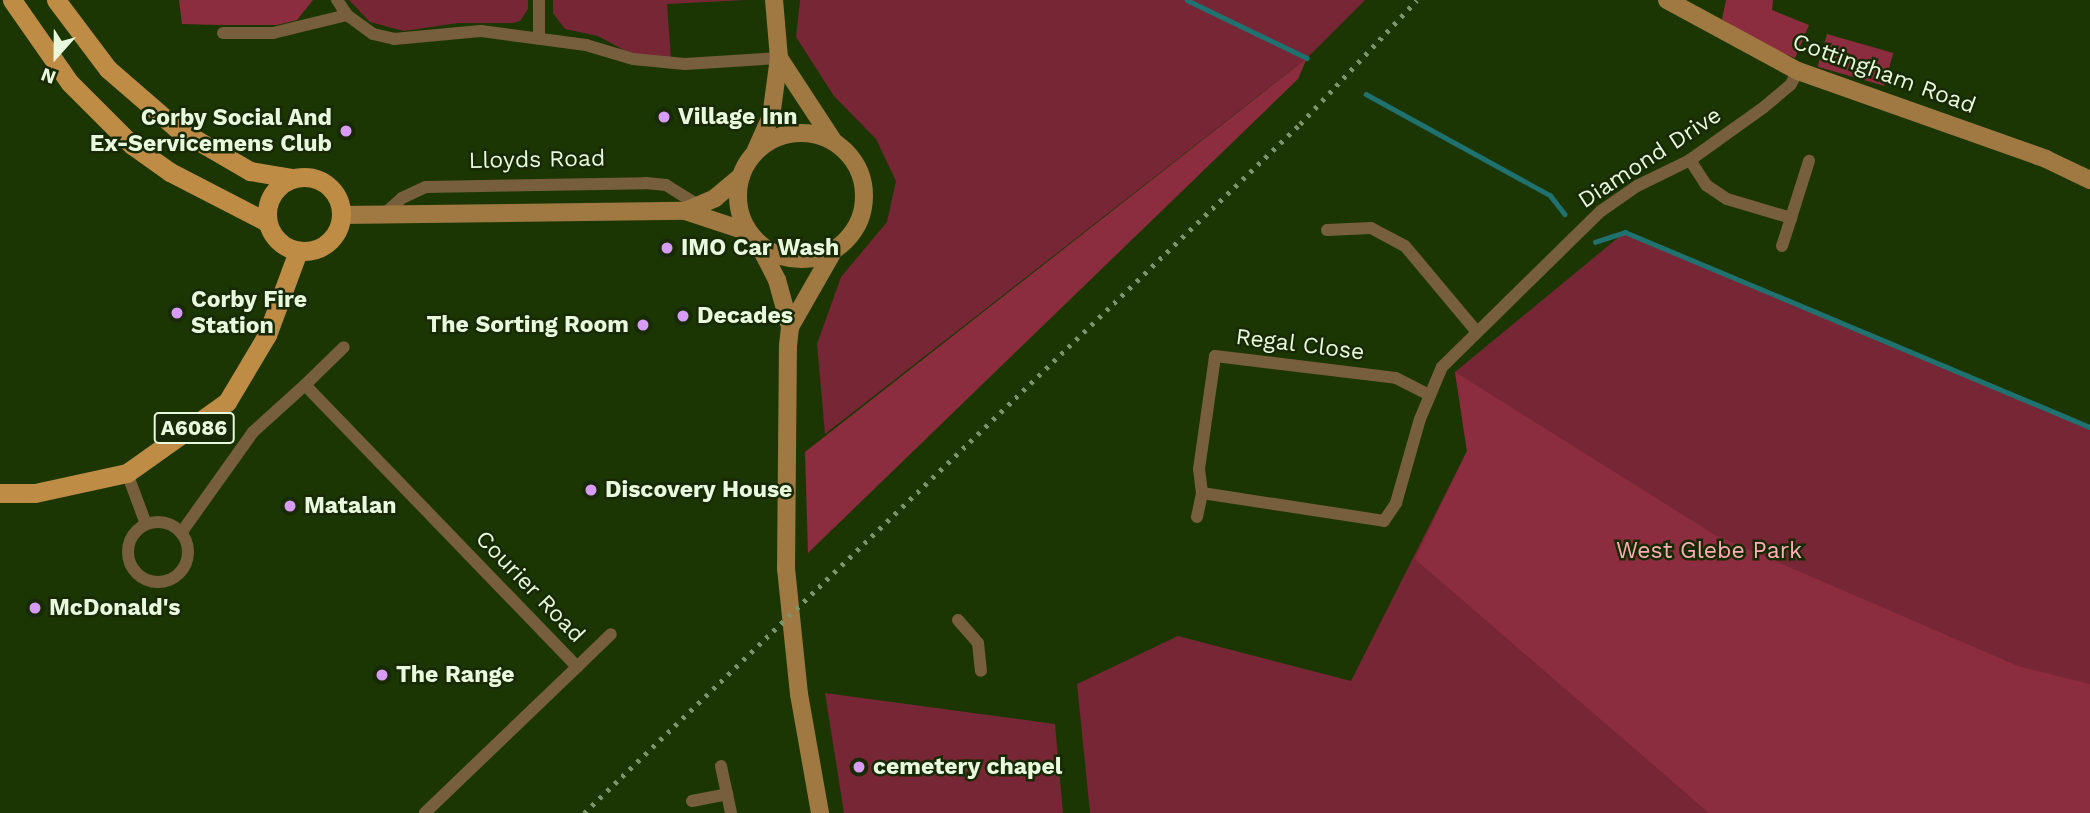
<!DOCTYPE html>
<html>
<head>
<meta charset="utf-8">
<style>
	body { margin:0 }
	#map { position:relative; width:2090px; height:813px; overflow:hidden; background:#1c3603; font-family:"Work Sans",sans-serif }
	div>[style] { position:absolute }
	.green>* { inset:0; background:#772635 }
	.forest>* { inset:0; background:#8b2d3e; transform-origin:0 0 }
	.stream>* { height:4.5px; margin:-2.25px; padding:0 2.25px; transform-origin:2.25px; border-radius:2.25px; background:#207270 }
	.street>* { height:12px; margin:-6px; padding:0 6px; transform-origin:6px; border-radius:6px; background:#775e3d }
	.street>.ring { margin:-6px; padding:0; box-sizing:content-box; background:none; border:12px solid #775e3d; border-radius:50% }
	.secondary>* { height:18px; margin:-9px; padding:0 9px; transform-origin:9px; border-radius:9px; background:#9f7842 }
	.secondary>.ring { margin:-9px; padding:0; box-sizing:content-box; background:none; border:18px solid #9f7842; border-radius:50% }
	.primary>* { height:19px; margin:-9.5px; padding:0 9.5px; transform-origin:9.5px; border-radius:9.5px; background:#bf8c45 }
	.primary>.ring { margin:-9.5px; padding:0; box-sizing:content-box; background:none; border:19px solid #bf8c45; border-radius:50% }
	.rail>* { height:4.5px; margin-top:-2.25px; transform-origin:0; background:repeating-linear-gradient(90deg,#7d936b 0 3.5px,transparent 0 10.5px) }
	.dots>* { width:19px; height:19px; translate:-50% -50%; box-sizing:border-box; border:4px solid #172a05; border-radius:50% }
	span { translate:-50% -50%; white-space:nowrap; text-align:center; line-height:1.15; -webkit-text-stroke:5px #172a05; paint-order:stroke }
	.shield-label span { padding:2px 5px; background:#172a05; border:2px solid; border-radius:5px; -webkit-text-stroke-width:0 }
	.shield-label { font-size:21px; color:#e8f9dd; font-weight:700 }
	.street-label { font-size:23px; color:#e8f9dd }
	.poi-label { font-size:23px; color:#e8f9dd; font-weight:700 }
	.left { translate:0 -50%; text-align:left }
	.right { translate:-100% -50%; text-align:right }
	.park-label { font-size:23px; color:#feaeb5 }
	.north { position:absolute; left:21px; top:21px; width:70px; height:70px; -webkit-text-stroke:5px #172a05; paint-order:stroke; rotate:201deg; font-size:19px; font-weight:700; line-height:28px; text-align:center; color:#e8f9dd }
	.north::after { content:''; display:block; margin:auto; width:24px; height:32px; background:#e8f9dd; clip-path:polygon(50% 0,100% 100%,50% 72%,0 100%) }
</style>
</head>
<body>
<div id="map">
	<div class="green">
		<i style="clip-path:polygon(349px 0,528px 0,528px 9px,520px 21px,513px 23px,458px 23px,404px 31px,370px 22px)"></i>
		<i style="clip-path:polygon(553px 0,746px 0,667px 4px,671px 59px,635px 56px,598px 36px,565px 29px,553px 13px)"></i>
		<i style="clip-path:polygon(800px 0,1365px 0,1307px 58px,825px 434px,817px 344px,841px 277px,887px 222px,896px 181px,876px 139px,834px 96px,796px 37px)"></i>
		<i style="clip-path:polygon(1625px 232px,2090px 427px,2090px 813px,1090px 813px,1077px 684px,1178px 636px,1351px 681px,1467px 451px,1455px 372px)"></i>
		<i style="clip-path:polygon(825px 693px,1055px 724px,1063px 813px,844px 813px)"></i>
	</div>
	<div class="forest">
		<i style="clip-path:polygon(179px 0,313px 0,297px 20px,277px 25px,220px 25px,182px 24px)"></i>
		<i style="clip-path:polygon(1726px 0,1773px 0,1772px 10px,1809px 25px,1795px 58px,1755px 42px,1722px 19px)"></i>
		<i style="left:1827px;top:34px;width:69px;height:34px;rotate:16deg"></i>
		<i style="clip-path:polygon(1307px 58px,1298px 79px,808px 553px,805px 452px)"></i>
		<i style="clip-path:polygon(1455px 372px,1715px 535px,2018px 666px,2090px 684px,2090px 813px,1709px 813px,1415px 559px,1467px 451px)"></i>
	</div>
	<div class="stream">
		<i style="left:1187px;top:0;width:133px;rotate:25.8deg"></i>
		<i style="left:1366px;top:94px;width:210px;rotate:28.8deg"></i>
		<i style="left:1550px;top:195px;width:24px;rotate:52deg"></i>
		<i style="left:1595px;top:242px;width:32px;rotate:-18deg"></i>
		<i style="left:1625px;top:232px;width:504px;rotate:22.75deg"></i>
	</div>
	<div class="street">
		<i style="left:337px;top:0;width:18px;rotate:56deg"></i>
		<i style="left:223px;top:33px;width:50px"></i>
		<i style="left:273px;top:33px;width:76px;rotate:-13.7deg"></i>
		<i style="left:347px;top:15px;width:32px;rotate:36deg"></i>
		<i style="left:373px;top:34px;width:22px;rotate:13deg"></i>
		<i style="left:394px;top:39px;width:87px;rotate:-5.3deg"></i>
		<i style="left:481px;top:31px;width:106px;rotate:7.6deg"></i>
		<i style="left:586px;top:45px;width:49px;rotate:16.6deg"></i>
		<i style="left:633px;top:59px;width:52px;rotate:5.5deg"></i>
		<i style="left:685px;top:64px;width:94px;rotate:-3.7deg"></i>
		<i style="left:539px;top:37px;width:37px;rotate:-90deg"></i>
		<i style="left:1690px;top:160px;width:30px;rotate:57deg"></i>
		<i style="left:1706px;top:185px;width:25px;rotate:34deg"></i>
		<i style="left:1727px;top:199px;width:67px;rotate:16.5deg"></i>
		<i style="left:1791px;top:218px;width:60px;rotate:-72.5deg"></i>
		<i style="left:382px;top:216px;width:27px;rotate:-42deg"></i>
		<i style="left:402px;top:198px;width:26px;rotate:-25deg"></i>
		<i style="left:426px;top:187px;width:220px;rotate:-1deg"></i>
		<i style="left:646px;top:183px;width:20px;rotate:6deg"></i>
		<i style="left:666px;top:185px;width:36px;rotate:32deg"></i>
		<i style="left:1327px;top:230px;width:44px;rotate:-2.6deg"></i>
		<i style="left:1371px;top:228px;width:38px;rotate:28deg"></i>
		<i style="left:1405px;top:246px;width:112px;rotate:50.1deg"></i>
		<i style="left:1782px;top:246px;width:29px;rotate:-72deg"></i>
		<i style="left:305px;top:385px;width:54px;rotate:-44.3deg"></i>
		<i style="left:127px;top:473px;width:54px;rotate:69.6deg"></i>
		<i style="left:1202px;top:493px;width:184px;rotate:8.7deg"></i>
		<i style="left:1384px;top:521px;width:22px;rotate:-56deg"></i>
		<i style="left:1396px;top:503px;width:87px;rotate:-74.1deg"></i>
		<i style="left:1420px;top:419px;width:56px;rotate:-67.1deg"></i>
		<i style="left:1442px;top:367px;width:223px;rotate:-44.5deg"></i>
		<i style="left:1601px;top:211px;width:44px;rotate:-34.8deg"></i>
		<i style="left:1637px;top:186px;width:59px;rotate:-26.1deg"></i>
		<i style="left:1690px;top:160px;width:91px;rotate:-35.6deg"></i>
		<i style="left:1764px;top:107px;width:35px;rotate:-40deg"></i>
		<i style="left:1791px;top:84px;width:15px;rotate:-62deg"></i>
		<i style="left:1197px;top:517px;width:25px;rotate:-78deg"></i>
		<i style="left:1202px;top:493px;width:24px;rotate:-97deg"></i>
		<i style="left:1199px;top:469px;width:114px;rotate:-81.9deg"></i>
		<i style="left:1215px;top:356px;width:182px;rotate:6.9deg"></i>
		<i style="left:1396px;top:378px;width:38px;rotate:27deg"></i>
		<i class="ring" style="left:128px;top:522px;width:48px;height:48px"></i>
		<i style="left:181px;top:533px;width:124px;rotate:-54.5deg"></i>
		<i style="left:253px;top:432px;width:70px;rotate:-42.1deg"></i>
		<i style="left:305px;top:385px;width:392px;rotate:46deg"></i>
		<i style="left:577px;top:667px;width:211px;rotate:136.2deg"></i>
		<i style="left:958px;top:620px;width:30px;rotate:49deg"></i>
		<i style="left:978px;top:643px;width:28px;rotate:84deg"></i>
		<i style="left:577px;top:667px;width:47px;rotate:-44.1deg"></i>
		<i style="left:721px;top:766px;width:29px;rotate:78deg"></i>
		<i style="left:692px;top:801px;width:36px;rotate:-11deg"></i>
		<i style="left:727px;top:794px;width:19px;rotate:78deg"></i>
	</div>
	<div class="secondary">
		<i style="left:1667px;top:0;width:149px;rotate:28.5deg"></i>
		<i style="left:1798px;top:71px;width:263px;rotate:19.5deg"></i>
		<i style="left:2046px;top:159px;width:49px;rotate:25.5deg"></i>
		<i style="left:779px;top:58px;width:100px;rotate:56.8deg"></i>
		<i class="ring" style="left:738px;top:133px;width:108px;height:108px"></i>
		<i style="left:756px;top:150px;width:36px;rotate:-66deg"></i>
		<i style="left:771px;top:117px;width:60px;rotate:-82.3deg"></i>
		<i style="left:779px;top:58px;width:58px;rotate:-94.9deg"></i>
		<i style="left:685px;top:211px;width:33px;rotate:-23deg"></i>
		<i style="left:715px;top:198px;width:34px;rotate:-40deg"></i>
		<i style="left:341px;top:215px;width:344px;rotate:-0.7deg"></i>
		<i style="left:685px;top:211px;width:67px;rotate:18.2deg"></i>
		<i style="left:758px;top:243px;width:42px;rotate:62.8deg"></i>
		<i style="left:777px;top:280px;width:49px;rotate:74.5deg"></i>
		<i style="left:820px;top:813px;width:121px;rotate:-100deg"></i>
		<i style="left:799px;top:694px;width:126px;rotate:-95.9deg"></i>
		<i style="left:786px;top:569px;width:223px;rotate:-89.5deg"></i>
		<i style="left:788px;top:346px;width:19px;rotate:-84deg"></i>
		<i style="left:790px;top:327px;width:89px;rotate:-60.3deg"></i>
	</div>
	<div class="primary">
		<i style="left:12px;top:0;width:101px;rotate:55.1deg"></i>
		<i style="left:70px;top:83px;width:88px;rotate:45deg"></i>
		<i style="left:132px;top:145px;width:47px;rotate:35.4deg"></i>
		<i style="left:170px;top:172px;width:109px;rotate:27.3deg"></i>
		<i style="left:56px;top:0;width:86px;rotate:53deg"></i>
		<i style="left:108px;top:69px;width:90px;rotate:40.9deg"></i>
		<i style="left:176px;top:128px;width:86px;rotate:30.2deg"></i>
		<i style="left:250px;top:171px;width:43px;rotate:9.5deg"></i>
		<i class="ring" style="left:267px;top:177px;width:55px;height:55px"></i>
		<i style="left:0;top:493px;width:35px"></i>
		<i style="left:35px;top:493px;width:94px;rotate:-12.3deg"></i>
		<i style="left:127px;top:473px;width:123px;rotate:-35.4deg"></i>
		<i style="left:227px;top:402px;width:78px;rotate:-59.2deg"></i>
		<i style="left:267px;top:335px;width:90px;rotate:-69.7deg"></i>
	</div>
	<div class="rail">
		<i style="left:584px;top:813px;width:994px;rotate:-43.9deg"></i>
		<i style="left:1300px;top:124px;width:170px;rotate:-46.7deg"></i>
	</div>
	<div class="dots">
		<i style="left:664px;top:117px;background:#d89bf8"></i>
		<i style="left:346px;top:131px;background:#d89bf8"></i>
		<i style="left:667px;top:248px;background:#d89bf8"></i>
		<i style="left:177px;top:313px;background:#d89bf8"></i>
		<i style="left:683px;top:316px;background:#d89bf8"></i>
		<i style="left:643px;top:325px;background:#d89bf8"></i>
		<i style="left:591px;top:490px;background:#d89bf8"></i>
		<i style="left:290px;top:506px;background:#d89bf8"></i>
		<i style="left:35px;top:608px;background:#d89bf8"></i>
		<i style="left:382px;top:675px;background:#d89bf8"></i>
		<i style="left:859px;top:767px;background:#d89bf8"></i>
	</div>
	<div class="shield-label">
		<span style="left:194px;top:428px">A6086</span>
	</div>
	<div class="street-label">
		<span style="left:1884px;top:74px;rotate:20deg">Cottingham Road</span>
		<span style="left:1650px;top:158px;rotate:-33deg">Diamond Drive</span>
		<span style="left:537px;top:160px;rotate:-1deg">Lloyds Road</span>
		<span style="left:1300px;top:345px;rotate:7deg">Regal Close</span>
		<span style="left:530px;top:587px;rotate:46deg">Courier Road</span>
	</div>
	<div class="poi-label">
		<span class="left" style="left:678px;top:117px">Village Inn</span>
		<span class="right" style="left:332px;top:131px">Corby Social And<br>Ex-Servicemens Club</span>
		<span class="left" style="left:681px;top:248px">IMO Car Wash</span>
		<span class="left" style="left:191px;top:313px">Corby Fire<br>Station</span>
		<span class="left" style="left:697px;top:316px">Decades</span>
		<span class="right" style="left:629px;top:325px">The Sorting Room</span>
		<span class="left" style="left:605px;top:490px">Discovery House</span>
		<span class="left" style="left:304px;top:506px">Matalan</span>
		<span class="left" style="left:49px;top:608px">McDonald's</span>
		<span class="left" style="left:396px;top:675px">The Range</span>
		<span class="left" style="left:873px;top:767px">cemetery chapel</span>
	</div>
	<div class="park-label">
		<span style="left:1709px;top:551px">West Glebe Park</span>
	</div>
	<div class="north">N</div>
</div>
</body>
</html>
